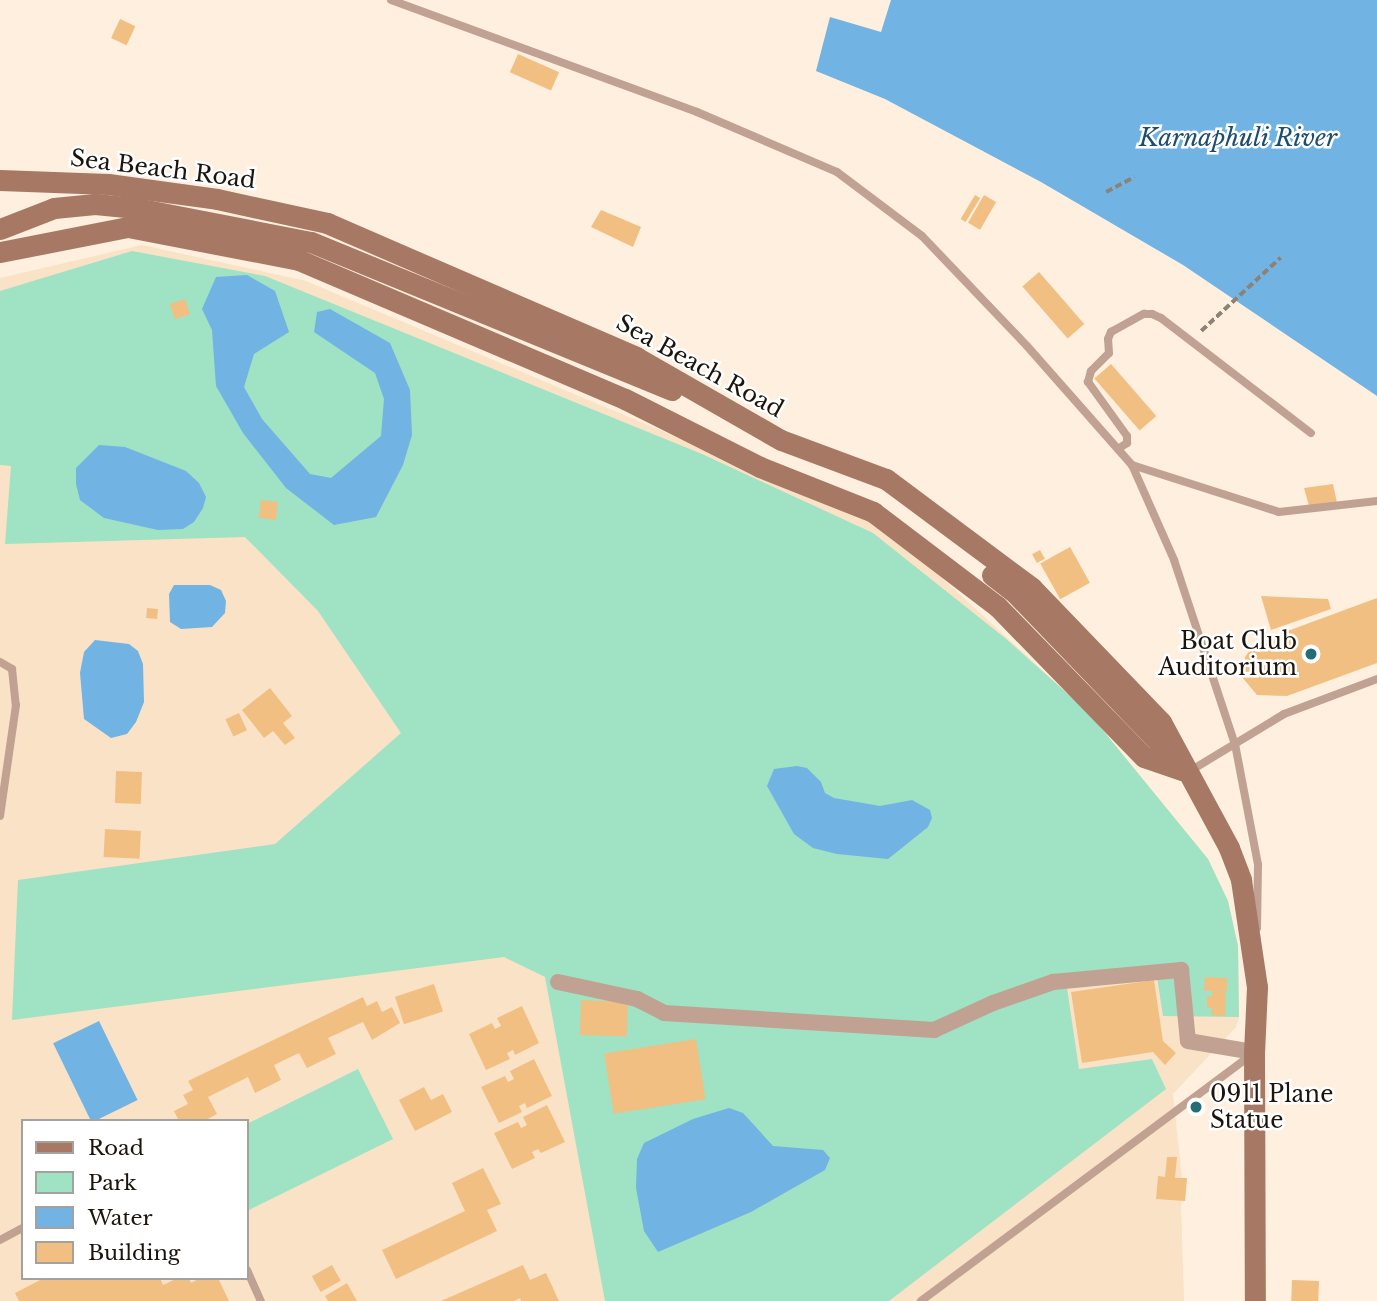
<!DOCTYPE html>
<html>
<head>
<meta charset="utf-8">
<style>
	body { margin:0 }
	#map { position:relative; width:1377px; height:1301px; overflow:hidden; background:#feefde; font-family:"Libre Baskerville",serif }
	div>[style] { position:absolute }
	.built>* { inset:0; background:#fae2c6 }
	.green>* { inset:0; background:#9fe2c4 }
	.water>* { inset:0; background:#71b3e3; transform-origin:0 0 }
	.building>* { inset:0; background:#f2bf83; transform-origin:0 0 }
	.path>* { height:3.5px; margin-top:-1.75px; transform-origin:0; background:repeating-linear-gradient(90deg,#8d8276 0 7px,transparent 0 10.5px) }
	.lane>* { height:8px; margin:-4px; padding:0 4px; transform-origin:4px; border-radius:4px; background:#c1a192 }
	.street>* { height:16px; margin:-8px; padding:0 8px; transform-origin:8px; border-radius:8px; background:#c1a192 }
	.secondary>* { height:21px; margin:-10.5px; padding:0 10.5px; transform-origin:10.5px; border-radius:10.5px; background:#a77964 }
	.dots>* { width:19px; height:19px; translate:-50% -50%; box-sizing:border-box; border:4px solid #fff; border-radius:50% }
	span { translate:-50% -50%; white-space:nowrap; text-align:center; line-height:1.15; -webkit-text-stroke:5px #fff; paint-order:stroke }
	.street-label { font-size:23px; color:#1c150e }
	.poi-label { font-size:23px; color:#1c150e }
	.right { translate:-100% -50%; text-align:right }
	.left { translate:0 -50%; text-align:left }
	.water-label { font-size:24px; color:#1c4e6e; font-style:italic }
	.legend { position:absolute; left:21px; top:1119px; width:228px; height:161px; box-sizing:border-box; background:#fff; border:2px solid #a4a19f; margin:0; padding:9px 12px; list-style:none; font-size:21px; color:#1c150e }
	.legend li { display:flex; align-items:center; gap:14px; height:35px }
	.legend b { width:35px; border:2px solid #a4a19f }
</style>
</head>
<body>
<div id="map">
	<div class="built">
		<i style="clip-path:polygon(evenodd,142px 245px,306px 281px,883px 524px,1088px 712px,1208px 859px,1228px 901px,1238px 946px,1239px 1017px,1236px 1027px,1173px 1094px,1182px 1178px,1187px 1178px,1185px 1201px,1181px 1202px,1184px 1301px,0 1301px,0 278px,142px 245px,23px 1121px,247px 1121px,247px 1278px,23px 1278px,23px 1121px)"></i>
	</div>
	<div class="green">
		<i style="clip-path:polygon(132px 251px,265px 276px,702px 454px,873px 533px,1005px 638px,1088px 712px,1208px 859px,1228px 901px,1238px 946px,1239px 1017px,1163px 1016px,1157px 977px,1067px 988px,1079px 1069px,1152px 1059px,1166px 1089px,889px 1301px,605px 1301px,545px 977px,504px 957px,12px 1020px,18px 880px,275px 844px,401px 733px,318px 611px,245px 537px,5px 544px,11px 466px,0 465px,0 291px)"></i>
		<i style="clip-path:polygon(358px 1069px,393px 1139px,247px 1211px,247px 1124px)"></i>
	</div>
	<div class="water">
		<i style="clip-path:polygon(891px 0,1377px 0,1377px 396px,1183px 265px,1041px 182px,885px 99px,816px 71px,830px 17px,881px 32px)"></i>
		<i style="clip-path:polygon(247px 275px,275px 291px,289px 332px,254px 354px,244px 387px,262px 419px,310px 474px,331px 478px,381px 436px,384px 399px,375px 373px,314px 332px,317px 312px,330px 309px,390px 343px,410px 390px,412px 435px,403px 465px,376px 517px,334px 525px,286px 488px,243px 433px,216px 386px,212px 330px,202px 309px,216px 277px)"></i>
		<i style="clip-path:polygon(99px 445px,125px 447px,186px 471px,199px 483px,206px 497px,203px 508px,194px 522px,183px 529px,158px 530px,104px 518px,80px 500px,76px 484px,76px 468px)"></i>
		<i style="clip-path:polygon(174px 585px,210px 585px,221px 590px,226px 601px,225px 613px,212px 627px,181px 629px,170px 622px,169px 594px)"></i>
		<i style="clip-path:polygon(95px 640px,129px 644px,138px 651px,143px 664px,144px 702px,136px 722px,127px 734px,111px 738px,84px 719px,80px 673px,84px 652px)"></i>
		<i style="clip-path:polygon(797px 766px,807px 768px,821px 782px,825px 793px,834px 798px,880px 806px,912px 800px,930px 810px,932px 818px,928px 827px,888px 859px,837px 854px,813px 848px,794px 834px,767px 786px,774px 769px)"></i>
		<i style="left:99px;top:1021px;width:88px;height:51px;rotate:64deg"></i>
		<i style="clip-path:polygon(729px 1108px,743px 1113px,773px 1146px,823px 1150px,830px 1158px,825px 1170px,751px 1212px,658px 1252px,644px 1231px,636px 1188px,637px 1159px,644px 1143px,693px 1119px)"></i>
	</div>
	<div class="building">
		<i style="left:120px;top:19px;width:17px;height:21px;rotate:25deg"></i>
		<i style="left:518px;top:54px;width:45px;height:20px;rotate:24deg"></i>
		<i style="left:975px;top:195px;width:6px;height:28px;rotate:31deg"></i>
		<i style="left:984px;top:195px;width:14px;height:32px;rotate:30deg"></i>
		<i style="clip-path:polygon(601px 210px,641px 227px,633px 247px,591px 227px)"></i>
		<i style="left:1039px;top:272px;width:69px;height:22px;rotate:49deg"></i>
		<i style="left:185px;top:299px;width:16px;height:16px;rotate:72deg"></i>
		<i style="left:1111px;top:364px;width:69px;height:22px;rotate:49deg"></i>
		<i style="clip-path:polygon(1333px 484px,1337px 503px,1309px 506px,1304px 488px)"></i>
		<i style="left:261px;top:500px;width:17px;height:18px;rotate:7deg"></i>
		<i style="left:1070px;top:547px;width:41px;height:34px;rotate:61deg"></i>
		<i style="left:1040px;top:550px;width:10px;height:9px;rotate:61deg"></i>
		<i style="clip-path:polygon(1261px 596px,1328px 599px,1331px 609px,1271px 630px)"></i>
		<i style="clip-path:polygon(1377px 598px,1377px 663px,1287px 696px,1257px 695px,1242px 677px,1245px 657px,1255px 643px)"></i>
		<i style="left:147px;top:608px;width:11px;height:10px;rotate:5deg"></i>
		<i style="clip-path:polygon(270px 688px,292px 716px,283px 723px,295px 738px,285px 745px,273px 731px,264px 738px,242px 710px)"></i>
		<i style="left:239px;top:713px;width:19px;height:15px;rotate:65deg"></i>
		<i style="left:116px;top:771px;width:26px;height:32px;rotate:2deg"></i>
		<i style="left:105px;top:829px;width:36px;height:28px;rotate:3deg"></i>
		<i style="clip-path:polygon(1205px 977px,1227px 978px,1227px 992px,1215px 991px,1226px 993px,1225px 1016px,1211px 1015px,1212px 1008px,1207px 1008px,1207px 996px,1212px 996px,1212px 991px,1204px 991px)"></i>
		<i style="clip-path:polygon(1154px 980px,1163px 1041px,1176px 1053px,1165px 1065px,1153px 1052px,1082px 1063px,1071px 992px)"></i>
		<i style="left:434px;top:984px;width:29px;height:41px;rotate:72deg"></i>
		<i style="clip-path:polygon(363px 997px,367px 1006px,377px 1001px,382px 1012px,392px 1007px,400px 1023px,372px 1040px,363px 1022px,328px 1038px,336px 1054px,307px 1068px,299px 1053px,274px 1065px,281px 1080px,255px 1093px,248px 1077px,208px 1097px,217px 1114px,204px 1121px,179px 1121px,174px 1111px,188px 1104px,183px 1095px,193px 1090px,188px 1081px)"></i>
		<i style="left:581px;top:1000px;width:47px;height:35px;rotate:2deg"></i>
		<i style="clip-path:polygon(522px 1006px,539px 1043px,515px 1055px,513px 1050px,507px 1053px,510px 1059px,486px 1070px,469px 1034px,492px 1023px,495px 1029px,501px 1026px,497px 1018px)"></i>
		<i style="left:696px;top:1039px;width:61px;height:93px;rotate:81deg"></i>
		<i style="clip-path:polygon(534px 1059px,552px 1096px,527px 1108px,525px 1103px,519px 1106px,522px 1112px,499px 1123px,481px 1087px,505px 1076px,508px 1082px,514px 1079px,510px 1071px)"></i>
		<i style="clip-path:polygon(424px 1087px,431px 1100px,443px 1094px,452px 1112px,415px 1131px,399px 1100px)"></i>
		<i style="clip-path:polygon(547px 1105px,565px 1142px,541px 1153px,538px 1149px,532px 1152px,535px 1158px,512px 1169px,494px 1133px,518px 1122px,521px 1128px,527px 1125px,523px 1117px)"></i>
		<i style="clip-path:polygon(1167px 1157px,1177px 1157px,1175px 1178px,1187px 1178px,1185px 1201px,1156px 1199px,1158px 1176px,1165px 1177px)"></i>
		<i style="clip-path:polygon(483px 1168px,501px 1204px,487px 1210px,497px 1231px,396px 1279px,382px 1250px,465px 1211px,452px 1183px)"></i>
		<i style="left:332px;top:1265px;width:18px;height:23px;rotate:61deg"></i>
		<i style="clip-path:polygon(523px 1265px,530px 1280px,546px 1273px,559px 1301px,521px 1301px,520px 1298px,514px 1301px,441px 1301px)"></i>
		<i style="clip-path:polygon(44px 1278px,160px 1278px,163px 1285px,178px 1278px,189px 1278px,191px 1283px,200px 1278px,218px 1278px,229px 1301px,19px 1301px,15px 1293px)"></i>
		<i style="left:1292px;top:1280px;width:27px;height:21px;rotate:2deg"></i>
		<i style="clip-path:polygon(347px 1283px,357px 1301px,328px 1301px,325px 1296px)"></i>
	</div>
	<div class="path">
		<i style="left:1106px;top:192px;width:32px;rotate:-28deg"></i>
		<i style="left:1201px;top:331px;width:108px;rotate:-42.7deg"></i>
	</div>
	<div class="lane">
		<i style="left:391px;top:0;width:326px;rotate:20.1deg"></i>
		<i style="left:697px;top:112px;width:152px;rotate:23.2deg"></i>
		<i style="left:837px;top:172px;width:106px;rotate:37deg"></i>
		<i style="left:922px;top:236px;width:152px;rotate:46.3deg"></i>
		<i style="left:1027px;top:346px;width:159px;rotate:48.6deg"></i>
		<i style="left:1132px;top:465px;width:104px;rotate:66.1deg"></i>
		<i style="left:1174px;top:560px;width:194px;rotate:71.7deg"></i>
		<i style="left:1235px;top:744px;width:123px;rotate:79.2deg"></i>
		<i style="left:1258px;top:865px;width:63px;rotate:90.9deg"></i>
		<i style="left:1118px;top:449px;width:11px;rotate:-34deg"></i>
		<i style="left:1127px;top:443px;width:7px;rotate:-90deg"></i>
		<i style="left:1127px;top:436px;width:67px;rotate:-125.8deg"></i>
		<i style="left:1088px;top:382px;width:11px;rotate:-75deg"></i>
		<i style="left:1091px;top:371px;width:25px;rotate:-45deg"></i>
		<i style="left:1109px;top:353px;width:14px;rotate:-94deg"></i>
		<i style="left:1108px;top:339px;width:8px;rotate:-67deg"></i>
		<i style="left:1111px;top:332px;width:38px;rotate:-29deg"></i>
		<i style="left:1144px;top:314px;width:8px"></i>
		<i style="left:1152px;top:314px;width:10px;rotate:24deg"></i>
		<i style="left:1161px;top:318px;width:189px;rotate:37.5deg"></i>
		<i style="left:1132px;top:465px;width:154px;rotate:17.7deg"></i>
		<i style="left:1279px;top:512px;width:99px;rotate:-6.4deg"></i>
		<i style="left:0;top:662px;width:14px;rotate:30deg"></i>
		<i style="left:12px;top:669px;width:36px;rotate:84deg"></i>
		<i style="left:16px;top:705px;width:112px;rotate:98.2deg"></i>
		<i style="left:1190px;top:771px;width:110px;rotate:-31.2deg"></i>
		<i style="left:1284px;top:714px;width:99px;rotate:-20.6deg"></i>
		<i style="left:0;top:1240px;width:26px;rotate:-28deg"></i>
		<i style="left:247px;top:1270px;width:34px;rotate:66deg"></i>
		<i style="left:921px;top:1301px;width:413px;rotate:-36.7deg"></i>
	</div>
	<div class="street">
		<i style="left:558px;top:982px;width:81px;rotate:12.1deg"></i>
		<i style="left:637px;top:999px;width:30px;rotate:27deg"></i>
		<i style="left:664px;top:1013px;width:271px;rotate:3.6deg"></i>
		<i style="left:934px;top:1030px;width:65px;rotate:-24.6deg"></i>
		<i style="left:993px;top:1003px;width:64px;rotate:-19.3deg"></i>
		<i style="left:1053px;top:982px;width:129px;rotate:-5.4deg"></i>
		<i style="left:1181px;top:970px;width:71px;rotate:84.4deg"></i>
		<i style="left:1188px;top:1041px;width:67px;rotate:9.5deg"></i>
	</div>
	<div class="secondary">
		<i style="left:0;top:180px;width:108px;rotate:2.1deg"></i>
		<i style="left:108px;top:184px;width:110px;rotate:7.8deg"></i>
		<i style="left:217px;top:199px;width:113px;rotate:12.3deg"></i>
		<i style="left:327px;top:223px;width:337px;rotate:23.4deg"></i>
		<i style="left:636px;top:357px;width:167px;rotate:29.8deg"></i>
		<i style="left:781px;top:440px;width:112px;rotate:20.4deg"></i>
		<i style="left:886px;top:479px;width:182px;rotate:36.7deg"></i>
		<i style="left:1032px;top:588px;width:186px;rotate:46.1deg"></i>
		<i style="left:1161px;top:722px;width:143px;rotate:61.6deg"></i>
		<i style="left:1229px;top:848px;width:34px;rotate:69deg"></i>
		<i style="left:1241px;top:880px;width:108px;rotate:81.5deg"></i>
		<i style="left:1257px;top:987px;width:65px;rotate:92.6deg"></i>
		<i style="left:1254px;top:1052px;width:249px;rotate:89.8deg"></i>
		<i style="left:0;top:229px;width:58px;rotate:-21.3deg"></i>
		<i style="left:54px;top:208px;width:41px;rotate:-5.6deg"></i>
		<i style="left:95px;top:204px;width:41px;rotate:5.6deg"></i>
		<i style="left:136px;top:208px;width:178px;rotate:11deg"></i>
		<i style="left:311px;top:242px;width:390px;rotate:22.3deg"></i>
		<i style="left:0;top:252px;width:130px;rotate:-11.1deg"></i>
		<i style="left:128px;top:227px;width:174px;rotate:10.9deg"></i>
		<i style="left:299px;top:260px;width:354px;rotate:23.1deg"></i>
		<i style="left:625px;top:399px;width:151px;rotate:26.7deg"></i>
		<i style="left:760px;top:467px;width:122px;rotate:21.7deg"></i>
		<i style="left:873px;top:512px;width:156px;rotate:37.2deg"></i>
		<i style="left:997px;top:606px;width:211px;rotate:45.8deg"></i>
		<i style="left:1144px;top:757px;width:40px;rotate:18.9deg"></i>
		<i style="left:992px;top:575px;width:31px;rotate:38deg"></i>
		<i style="left:1016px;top:594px;width:221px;rotate:46.1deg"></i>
	</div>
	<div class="dots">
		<i style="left:1311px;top:654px;background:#246d78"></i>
		<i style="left:1196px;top:1107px;background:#246d78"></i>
	</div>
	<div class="street-label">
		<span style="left:163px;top:169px;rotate:7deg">Sea Beach Road</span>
		<span style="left:700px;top:366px;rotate:29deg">Sea Beach Road</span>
	</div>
	<div class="poi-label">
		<span class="right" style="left:1297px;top:654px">Boat Club<br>Auditorium</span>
		<span class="left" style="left:1210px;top:1107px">0911 Plane<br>Statue</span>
	</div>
	<div class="water-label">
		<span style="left:1238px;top:138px">Karnaphuli River</span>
	</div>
	<ul class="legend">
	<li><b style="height:9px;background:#a77964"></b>Road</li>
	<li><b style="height:19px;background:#9fe2c4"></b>Park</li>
	<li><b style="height:19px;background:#71b3e3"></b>Water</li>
	<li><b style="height:19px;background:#f2bf83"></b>Building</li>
	</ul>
</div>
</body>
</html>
